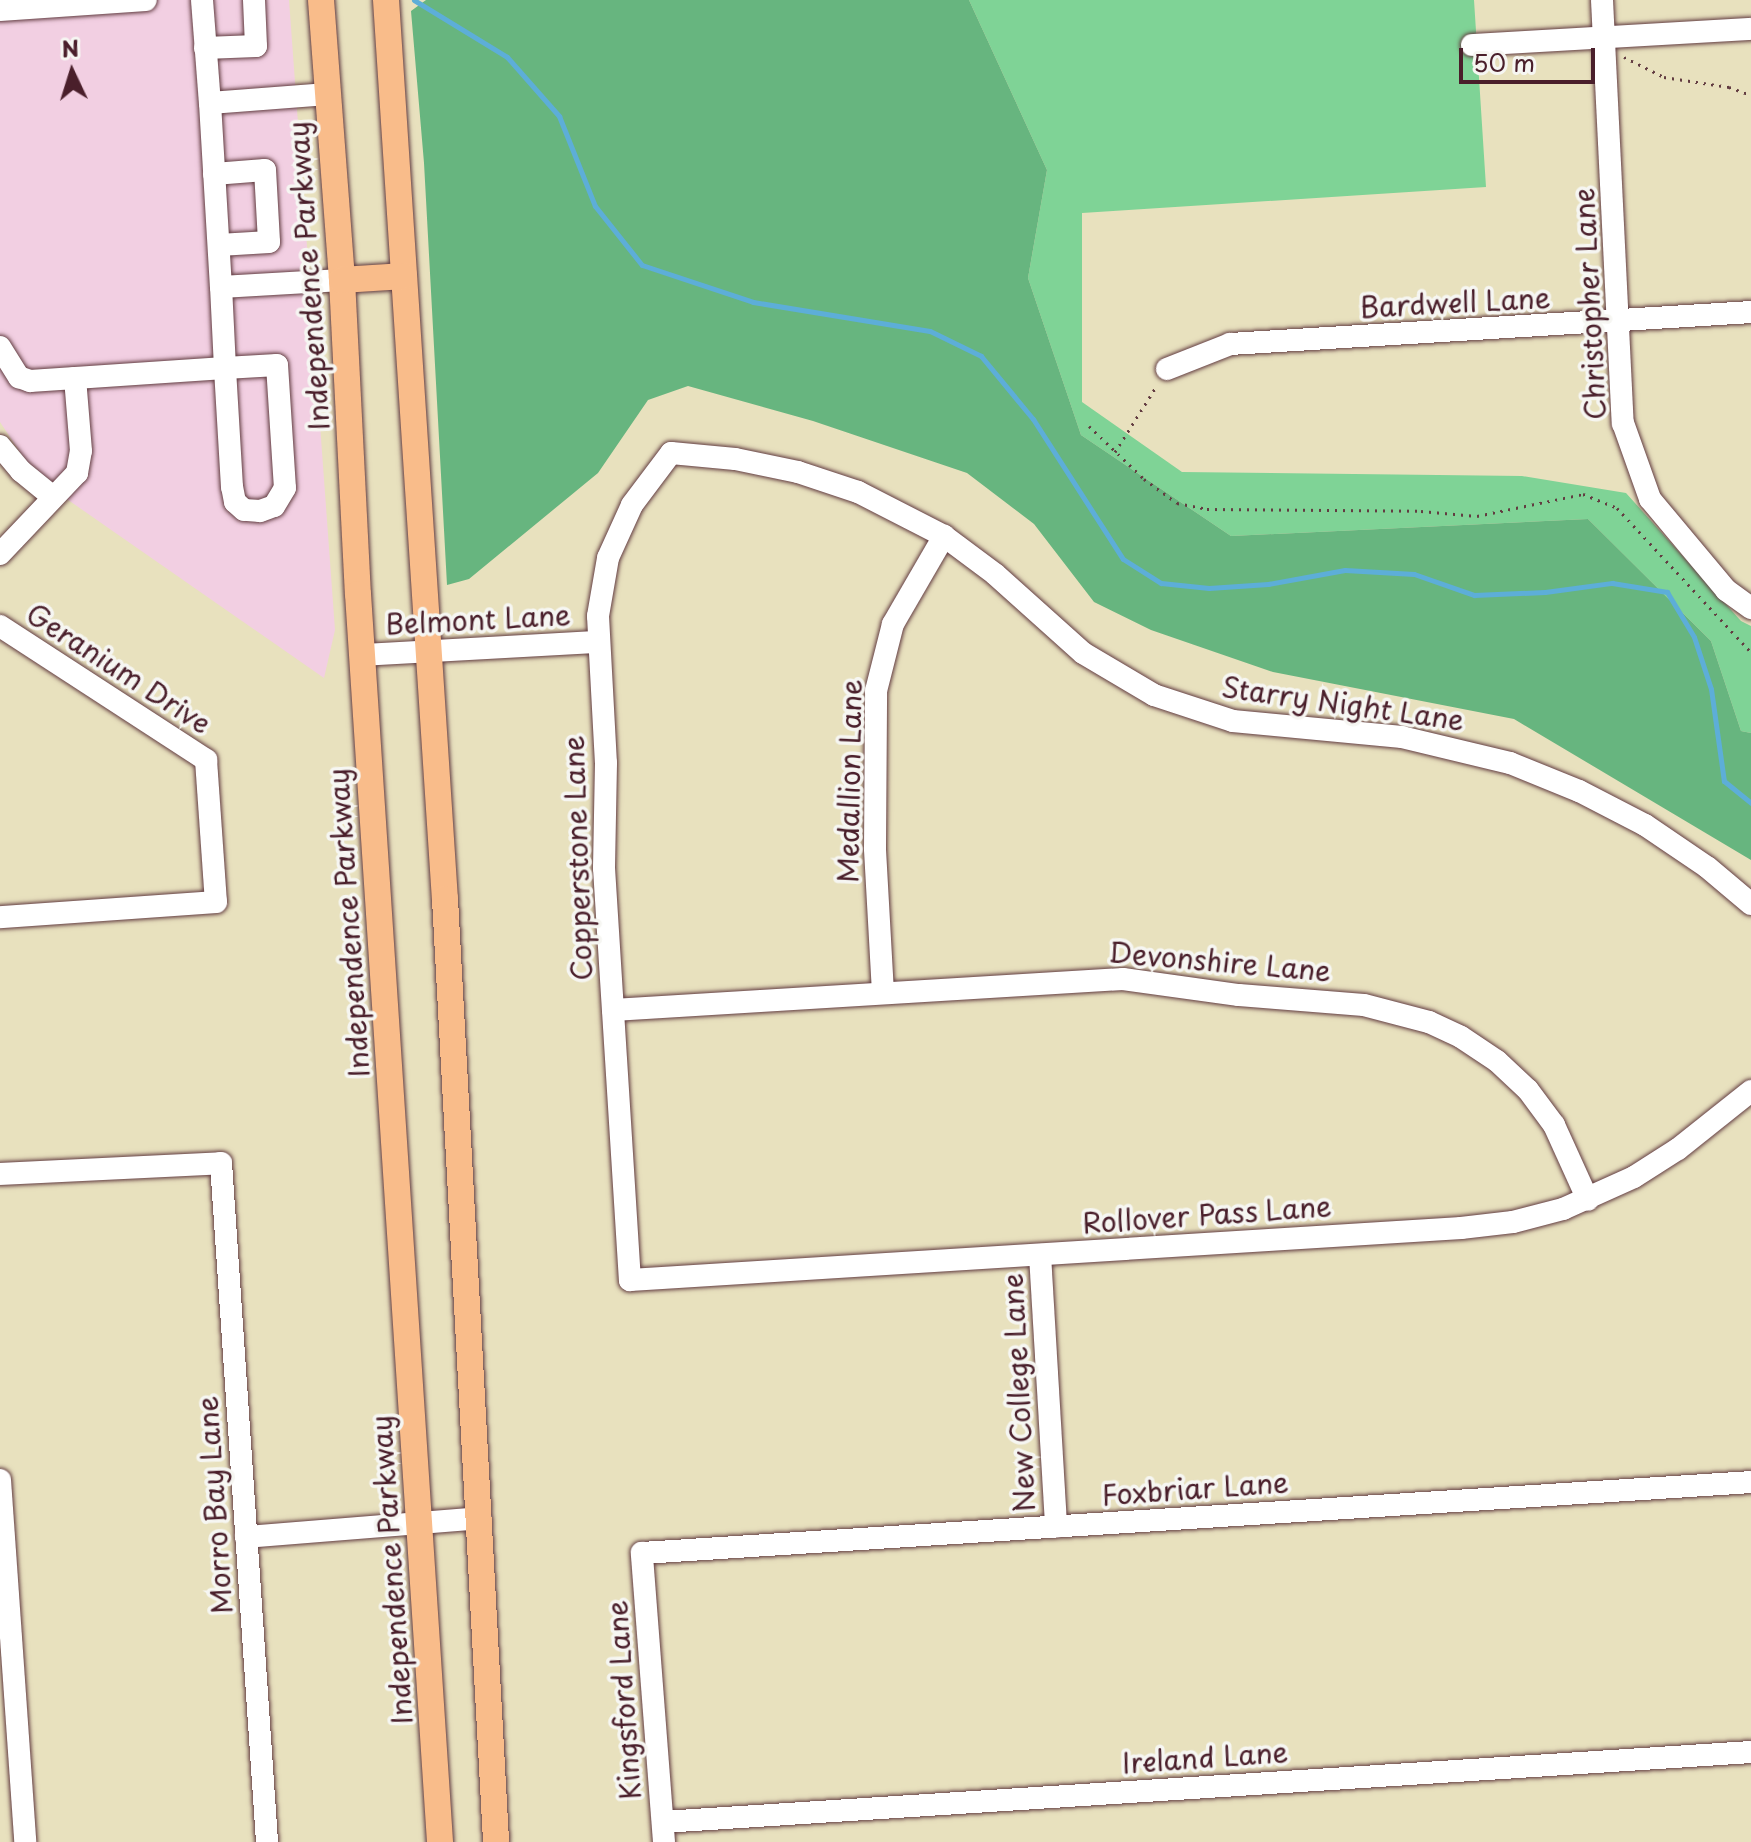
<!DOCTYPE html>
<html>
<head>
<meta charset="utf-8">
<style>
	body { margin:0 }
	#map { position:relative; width:1751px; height:1842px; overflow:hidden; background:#e8e1be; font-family:"Playpen Sans",sans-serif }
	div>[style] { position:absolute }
	.built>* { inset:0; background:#f2cfe2 }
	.green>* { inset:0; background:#7fd396 }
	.forest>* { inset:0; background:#67b57f }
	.stream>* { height:5px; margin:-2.5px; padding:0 2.5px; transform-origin:2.5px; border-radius:2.5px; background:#5daed8 }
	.path>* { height:3px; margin-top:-1.5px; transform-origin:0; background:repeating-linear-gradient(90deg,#623c41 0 2px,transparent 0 8px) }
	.roads { filter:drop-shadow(0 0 2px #623c41) drop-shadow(0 0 2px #623c41) }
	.minor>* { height:22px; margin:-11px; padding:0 11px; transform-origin:11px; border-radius:11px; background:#fff }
	.major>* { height:26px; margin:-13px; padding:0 13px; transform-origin:13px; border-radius:13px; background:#f9bc8a }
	span { translate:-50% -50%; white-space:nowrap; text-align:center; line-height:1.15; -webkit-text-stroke:7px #f6f6f2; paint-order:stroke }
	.street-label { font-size:28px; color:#4a1f2b }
	.north { position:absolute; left:32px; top:32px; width:80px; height:80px; -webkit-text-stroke:6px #f6f6f2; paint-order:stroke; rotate:356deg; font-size:22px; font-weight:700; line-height:32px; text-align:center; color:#4a1f2b }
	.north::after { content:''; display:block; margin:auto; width:28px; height:36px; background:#4a1f2b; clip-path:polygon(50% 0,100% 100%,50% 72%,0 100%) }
	.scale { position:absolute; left:1459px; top:48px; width:136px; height:36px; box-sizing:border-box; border:4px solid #4a1f2b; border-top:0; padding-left:10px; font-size:24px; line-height:28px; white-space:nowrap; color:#4a1f2b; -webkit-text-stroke:6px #f6f6f2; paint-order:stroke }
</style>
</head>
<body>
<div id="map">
	<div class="built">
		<i style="clip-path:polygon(0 0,289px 0,335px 630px,324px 678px,38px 479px,0 422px)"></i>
	</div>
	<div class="green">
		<i style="clip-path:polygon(969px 0,1474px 0,1486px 187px,1082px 213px,1082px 402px,1182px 472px,1522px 476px,1626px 493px,1741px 621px,1751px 626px,1751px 733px,1741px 731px,1711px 641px,1588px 519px,1231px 536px,1081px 435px,1028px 278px,1047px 170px)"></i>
	</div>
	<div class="forest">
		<i style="clip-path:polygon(426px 0,969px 0,1047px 170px,1028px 278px,1081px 435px,1231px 536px,1588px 519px,1711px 641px,1741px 731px,1751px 733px,1751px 860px,1514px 719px,1273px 672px,1151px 630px,1094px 602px,1034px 524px,967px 473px,813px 421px,688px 386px,648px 400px,598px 473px,469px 579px,447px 585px,424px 163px,411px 11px)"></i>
	</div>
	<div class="stream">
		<i style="left:414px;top:0;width:109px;rotate:31.5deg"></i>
		<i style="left:507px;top:57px;width:79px;rotate:48.6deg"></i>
		<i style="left:559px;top:116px;width:97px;rotate:68.2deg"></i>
		<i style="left:595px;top:206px;width:75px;rotate:51.5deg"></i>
		<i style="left:642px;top:265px;width:117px;rotate:18.4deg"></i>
		<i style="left:753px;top:302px;width:179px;rotate:9.3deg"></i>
		<i style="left:930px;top:331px;width:57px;rotate:26.1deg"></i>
		<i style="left:981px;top:356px;width:82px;rotate:50.5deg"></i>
		<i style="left:1033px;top:419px;width:166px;rotate:57.3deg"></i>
		<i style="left:1123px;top:559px;width:45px;rotate:32.3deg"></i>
		<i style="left:1161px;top:583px;width:48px;rotate:5.9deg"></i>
		<i style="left:1209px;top:588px;width:59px;rotate:-3.9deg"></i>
		<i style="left:1268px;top:584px;width:78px;rotate:-10.3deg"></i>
		<i style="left:1345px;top:570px;width:69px;rotate:3.3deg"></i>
		<i style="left:1414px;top:574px;width:64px;rotate:19.3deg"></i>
		<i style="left:1474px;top:595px;width:71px;rotate:-2.4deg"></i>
		<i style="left:1545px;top:592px;width:68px;rotate:-7.7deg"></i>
		<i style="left:1612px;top:583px;width:56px;rotate:9.3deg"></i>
		<i style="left:1667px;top:592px;width:52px;rotate:59deg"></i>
		<i style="left:1694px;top:637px;width:55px;rotate:71.9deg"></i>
		<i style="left:1711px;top:689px;width:93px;rotate:82deg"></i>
		<i style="left:1724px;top:781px;width:35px;rotate:39deg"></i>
	</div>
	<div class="path">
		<i style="left:1624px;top:57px;width:45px;rotate:26.6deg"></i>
		<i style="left:1664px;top:77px;width:66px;rotate:8.7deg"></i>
		<i style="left:1729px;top:87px;width:23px;rotate:20deg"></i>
		<i style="left:1089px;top:426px;width:76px;rotate:43.9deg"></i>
		<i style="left:1144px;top:479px;width:41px;rotate:36deg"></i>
		<i style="left:1177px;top:503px;width:31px;rotate:11deg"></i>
		<i style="left:1207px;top:509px;width:214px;rotate:0.5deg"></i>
		<i style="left:1421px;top:511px;width:56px;rotate:5.1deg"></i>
		<i style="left:1477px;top:516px;width:108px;rotate:-11.7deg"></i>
		<i style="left:1583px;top:494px;width:37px;rotate:22deg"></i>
		<i style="left:1617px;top:508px;width:197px;rotate:47.1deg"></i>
		<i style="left:1115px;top:452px;width:77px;rotate:-57.8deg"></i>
	</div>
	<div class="roads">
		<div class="minor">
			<i style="left:202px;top:0;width:103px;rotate:85.6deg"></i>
			<i style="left:210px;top:103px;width:118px;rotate:-4.4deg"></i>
			<i style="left:1602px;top:0;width:424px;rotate:87.2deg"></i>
			<i style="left:1623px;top:423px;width:81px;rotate:70.4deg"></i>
			<i style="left:1650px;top:499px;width:119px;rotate:50.1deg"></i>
			<i style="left:1726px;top:590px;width:31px;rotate:36deg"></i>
			<i style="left:0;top:10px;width:146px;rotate:-3.9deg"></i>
			<i style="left:1472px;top:45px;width:279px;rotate:-3.3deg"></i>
			<i style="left:205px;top:48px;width:51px;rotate:-2.2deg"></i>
			<i style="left:256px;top:46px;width:46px;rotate:-92.5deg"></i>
			<i style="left:210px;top:103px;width:184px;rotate:86.6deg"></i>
			<i style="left:214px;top:174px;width:51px;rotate:-4.5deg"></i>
			<i style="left:265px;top:170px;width:72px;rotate:86.8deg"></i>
			<i style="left:269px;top:242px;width:50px;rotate:176.6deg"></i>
			<i style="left:0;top:347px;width:36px;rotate:58deg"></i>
			<i style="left:19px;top:377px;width:12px;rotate:20deg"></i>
			<i style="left:30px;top:381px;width:45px;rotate:-3.8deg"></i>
			<i style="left:277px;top:365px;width:123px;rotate:86.3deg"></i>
			<i style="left:285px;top:488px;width:21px;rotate:121deg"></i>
			<i style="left:274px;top:506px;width:15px;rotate:160deg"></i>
			<i style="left:260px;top:511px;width:16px;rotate:-176deg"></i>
			<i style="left:244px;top:510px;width:12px;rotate:-138deg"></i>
			<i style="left:235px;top:502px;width:15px;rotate:-101deg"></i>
			<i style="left:232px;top:487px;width:119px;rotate:-93.4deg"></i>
			<i style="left:225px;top:368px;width:52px;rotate:-3.3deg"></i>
			<i style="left:1167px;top:369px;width:68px;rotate:-21.6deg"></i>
			<i style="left:1230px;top:344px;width:522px;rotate:-3.51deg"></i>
			<i style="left:0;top:446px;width:33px;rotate:50deg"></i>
			<i style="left:21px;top:471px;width:41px;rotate:39.1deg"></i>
			<i style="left:0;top:554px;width:112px;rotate:-46.5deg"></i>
			<i style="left:77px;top:473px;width:22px;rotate:-80deg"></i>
			<i style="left:81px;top:451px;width:73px;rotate:-94.7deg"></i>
			<i style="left:75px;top:378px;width:150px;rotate:-3.8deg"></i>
			<i style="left:225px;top:368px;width:81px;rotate:-92.8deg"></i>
			<i style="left:221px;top:287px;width:121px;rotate:-3.3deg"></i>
			<i style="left:0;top:626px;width:246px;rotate:33deg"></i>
			<i style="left:206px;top:760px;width:142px;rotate:86deg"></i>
			<i style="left:216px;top:902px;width:217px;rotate:176deg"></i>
			<i style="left:362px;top:655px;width:236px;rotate:-3.2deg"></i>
			<i style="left:1751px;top:904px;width:57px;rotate:-139.9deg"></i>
			<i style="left:1707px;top:867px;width:75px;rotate:-145.9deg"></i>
			<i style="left:1645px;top:825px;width:74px;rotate:-152.7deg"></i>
			<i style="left:1579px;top:791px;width:74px;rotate:-157.9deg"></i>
			<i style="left:1510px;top:763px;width:111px;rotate:-166.5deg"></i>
			<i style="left:1402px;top:737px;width:170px;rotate:-174.6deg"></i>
			<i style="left:1233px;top:721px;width:83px;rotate:-161.8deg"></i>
			<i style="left:1154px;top:695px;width:82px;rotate:-149.4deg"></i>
			<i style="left:1083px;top:653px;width:118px;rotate:-138.1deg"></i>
			<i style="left:995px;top:574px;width:64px;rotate:-143.3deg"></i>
			<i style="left:944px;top:536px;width:97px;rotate:-152.9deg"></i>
			<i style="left:858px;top:492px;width:63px;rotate:-161.6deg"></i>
			<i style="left:798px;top:472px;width:64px;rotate:-168.3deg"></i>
			<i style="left:735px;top:459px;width:64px;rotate:-174.6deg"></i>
			<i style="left:671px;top:453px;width:65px;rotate:126.9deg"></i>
			<i style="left:632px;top:505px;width:58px;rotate:114.4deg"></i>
			<i style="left:608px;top:558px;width:59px;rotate:99.8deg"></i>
			<i style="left:598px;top:616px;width:147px;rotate:86.9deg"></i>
			<i style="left:606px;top:763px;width:105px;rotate:91.1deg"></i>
			<i style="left:604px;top:868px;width:413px;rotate:86.4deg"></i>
			<i style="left:630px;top:1280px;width:833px;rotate:-3.58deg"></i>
			<i style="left:1461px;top:1228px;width:52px;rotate:-6.6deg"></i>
			<i style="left:1513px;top:1222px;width:52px;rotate:-14.6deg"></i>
			<i style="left:1563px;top:1209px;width:78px;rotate:-24.3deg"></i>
			<i style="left:1634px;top:1177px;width:52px;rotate:-32.5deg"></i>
			<i style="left:1678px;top:1149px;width:93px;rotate:-38.5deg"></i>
			<i style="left:883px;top:993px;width:145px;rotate:-93.2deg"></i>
			<i style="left:875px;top:848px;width:157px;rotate:-89.6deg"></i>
			<i style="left:876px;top:691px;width:69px;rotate:-75.8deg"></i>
			<i style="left:893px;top:624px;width:102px;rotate:-59.9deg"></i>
			<i style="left:613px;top:1010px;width:511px;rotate:-3.48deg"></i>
			<i style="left:1123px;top:979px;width:117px;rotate:7.9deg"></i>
			<i style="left:1239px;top:995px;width:125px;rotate:4.6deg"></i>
			<i style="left:1364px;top:1005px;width:67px;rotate:14.7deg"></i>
			<i style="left:1429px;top:1022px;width:35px;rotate:25deg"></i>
			<i style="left:1461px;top:1037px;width:43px;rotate:33.7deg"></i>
			<i style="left:1497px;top:1061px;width:42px;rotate:43.1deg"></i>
			<i style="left:1528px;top:1090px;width:44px;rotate:53.4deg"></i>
			<i style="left:1554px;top:1125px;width:82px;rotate:65.6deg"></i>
			<i style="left:0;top:1174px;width:221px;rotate:-2.8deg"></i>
			<i style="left:221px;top:1163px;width:681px;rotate:86.12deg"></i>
			<i style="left:1040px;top:1255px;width:272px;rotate:86.6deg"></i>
			<i style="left:0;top:1480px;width:363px;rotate:86deg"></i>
			<i style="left:246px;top:1537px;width:235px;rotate:-4.6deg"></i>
			<i style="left:663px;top:1822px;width:1090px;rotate:-3.68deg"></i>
			<i style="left:664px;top:1842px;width:290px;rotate:-94.4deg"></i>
			<i style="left:642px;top:1553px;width:1111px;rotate:-3.66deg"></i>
		</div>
		<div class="major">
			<i style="left:321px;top:0;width:281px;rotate:85.7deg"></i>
			<i style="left:342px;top:280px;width:314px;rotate:87.1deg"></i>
			<i style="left:358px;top:594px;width:1251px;rotate:86.24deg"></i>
			<i style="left:386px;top:0;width:901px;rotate:86.25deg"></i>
			<i style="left:445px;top:899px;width:944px;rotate:86.9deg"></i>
			<i style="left:342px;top:280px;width:62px;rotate:-3.7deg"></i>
		</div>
	</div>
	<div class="street-label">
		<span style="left:308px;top:276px;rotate:-94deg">Independence Parkway</span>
		<span style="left:1455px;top:302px;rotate:-3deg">Bardwell Lane</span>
		<span style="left:1589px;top:304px;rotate:-93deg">Christopher Lane</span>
		<span style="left:478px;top:619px;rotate:-3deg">Belmont Lane</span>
		<span style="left:119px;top:668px;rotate:33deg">Geranium Drive</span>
		<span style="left:1343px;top:703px;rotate:8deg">Starry Night Lane</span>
		<span style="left:849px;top:781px;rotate:-89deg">Medallion Lane</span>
		<span style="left:577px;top:858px;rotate:-92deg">Copperstone Lane</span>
		<span style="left:348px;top:923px;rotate:-94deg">Independence Parkway</span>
		<span style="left:1220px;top:961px;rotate:5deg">Devonshire Lane</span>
		<span style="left:1207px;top:1214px;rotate:-4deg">Rollover Pass Lane</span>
		<span style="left:1018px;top:1393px;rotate:-93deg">New College Lane</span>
		<span style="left:1195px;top:1488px;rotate:-4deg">Foxbriar Lane</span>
		<span style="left:214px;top:1505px;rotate:-94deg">Morro Bay Lane</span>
		<span style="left:391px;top:1570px;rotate:-94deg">Independence Parkway</span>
		<span style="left:623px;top:1700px;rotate:-94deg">Kingsford Lane</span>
		<span style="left:1205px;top:1757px;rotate:-4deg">Ireland Lane</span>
	</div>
	<div class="north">N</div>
	<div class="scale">50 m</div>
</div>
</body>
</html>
